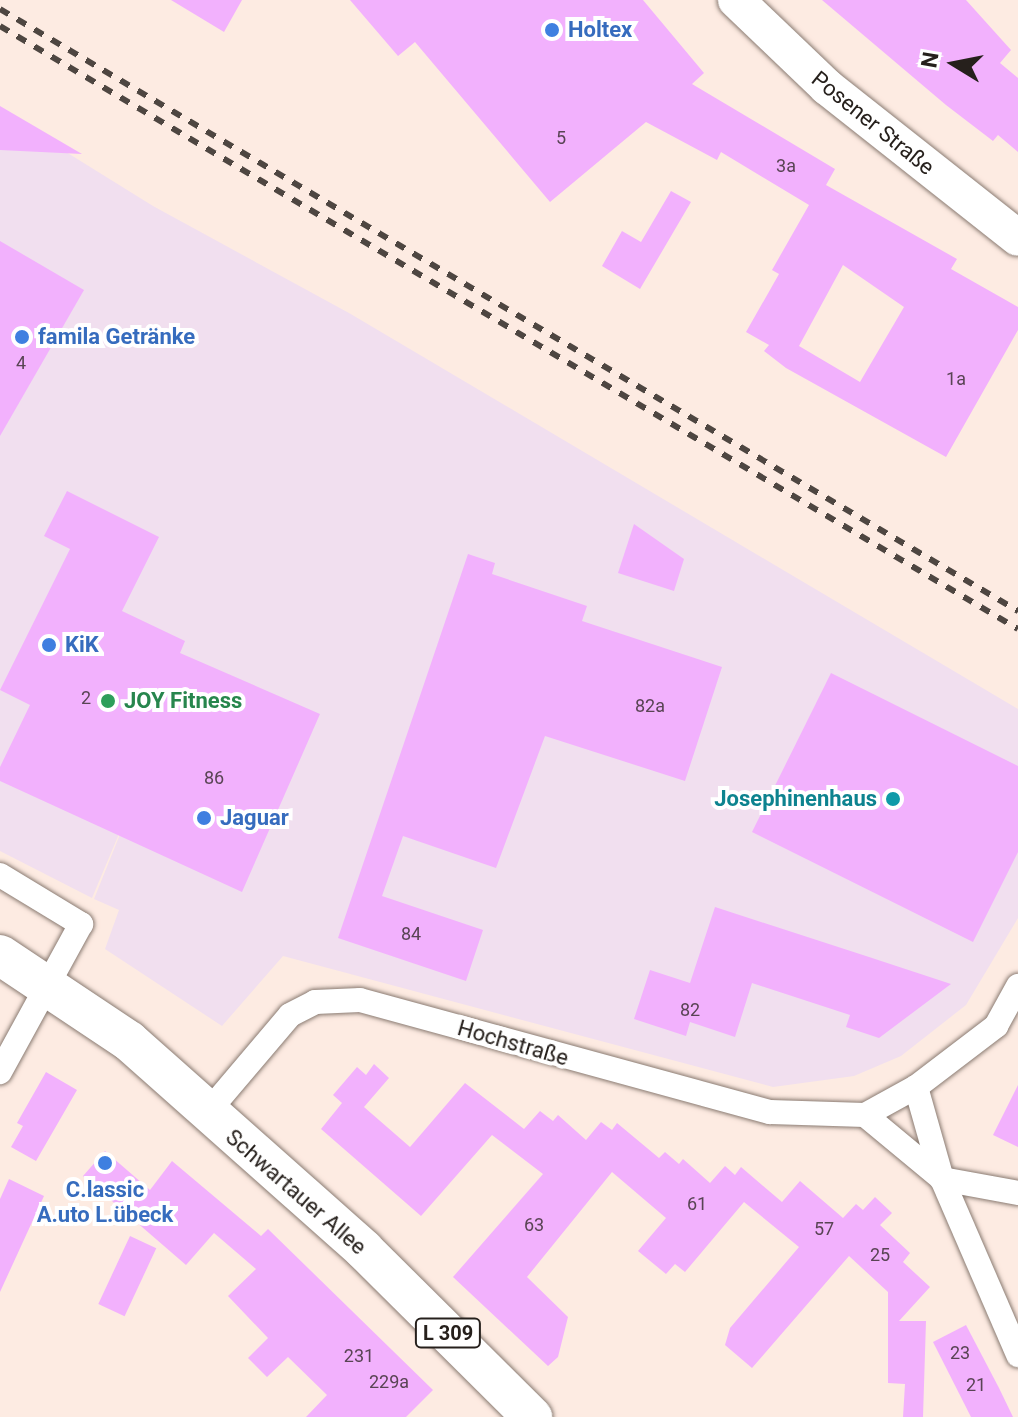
<!DOCTYPE html>
<html>
<head>
<meta charset="utf-8">
<style>
	body { margin:0 }
	#map { position:relative; width:1018px; height:1417px; overflow:hidden; background:#fdebe2; font-family:Roboto,sans-serif }
	div>[style] { position:absolute }
	.commercial>* { inset:0; background:#f1dfef }
	.building>* { inset:0; background:#f2b1fd; transform-origin:0 0 }
	.roads { filter:drop-shadow(0 0 2px #8a7b72) drop-shadow(0 0 2px #8a7b72) }
	.street>* { height:24px; margin:-12px; padding:0 12px; transform-origin:12px; border-radius:12px; background:#fff }
	.secondary>* { height:36px; margin:-18px; padding:0 18px; transform-origin:18px; border-radius:18px; background:#fff }
	.primary>* { height:40px; margin:-20px; padding:0 20px; transform-origin:20px; border-radius:20px; background:#fff }
	.rail>* { height:6px; margin-top:-3px; transform-origin:0; background:repeating-linear-gradient(90deg,#4e4641 0 10px,transparent 0 20px) }
	.dots>* { width:22px; height:22px; translate:-50% -50%; box-sizing:border-box; border:4px solid #fff; border-radius:50% }
	span { translate:-50% -50%; white-space:nowrap; text-align:center; line-height:1.15; -webkit-text-stroke:8px #fff; paint-order:stroke }
	.number-label { font-size:18px; color:#594454 }
	.number-label span { -webkit-text-stroke-width:0 }
	.shield-label span { padding:2px 6px; background:#fff; border:2px solid; border-radius:6px; -webkit-text-stroke-width:0 }
	.shield-label { font-size:20px; color:#26201c; font-weight:700 }
	.shop-label { font-size:22px; color:#366cbe; font-weight:700 }
	.left { translate:0 -50%; text-align:left }
	.street-label { font-size:22px; color:#26201c }
	.leisure-label { font-size:22px; color:#27864d; font-weight:700 }
	.culture-label { font-size:22px; color:#0d838f; font-weight:700 }
	.right { translate:-100% -50%; text-align:right }
	.north { position:absolute; left:914px; top:24px; width:80px; height:80px; -webkit-text-stroke:6px #fff; paint-order:stroke; rotate:280deg; font-size:22px; font-weight:700; line-height:32px; text-align:center; color:#26201c }
	.north::after { content:''; display:block; margin:auto; width:28px; height:36px; background:#26201c; clip-path:polygon(50% 0,100% 100%,50% 72%,0 100%) }
</style>
</head>
<body>
<div id="map">
	<div class="commercial">
		<i style="clip-path:polygon(0 111px,153px 206px,349px 313px,1018px 709px,1018px 918px,966px 1005px,901px 1056px,854px 1076px,773px 1087px,283px 956px,222px 1026px,105px 949px,119px 910px,94px 899px,143px 777px,92px 898px,0 851px)"></i>
	</div>
	<div class="building">
		<i style="clip-path:polygon(171px 0,242px 0,224px 32px)"></i>
		<i style="clip-path:polygon(evenodd,350px 0,643px 0,704px 73px,692px 84px,835px 169px,826px 185px,957px 259px,951px 269px,1018px 307px,1018px 330px,946px 457px,786px 368px,764px 351px,769px 345px,746px 332px,779px 274px,772px 270px,809px 205px,721px 152px,717px 160px,646px 122px,550px 202px,415px 42px,398px 56px,350px 0,843px 265px,904px 307px,860px 382px,799px 346px,843px 265px)"></i>
		<i style="clip-path:polygon(822px 0,966px 0,1011px 50px,1000px 63px,1018px 78px,1018px 152px,998px 135px,993px 141px,946px 105px)"></i>
		<i style="clip-path:polygon(0 106px,82px 154px,0 150px)"></i>
		<i style="clip-path:polygon(671px 191px,691px 202px,640px 289px,602px 266px,622px 231px,641px 242px)"></i>
		<i style="clip-path:polygon(0 241px,84px 290px,0 436px)"></i>
		<i style="clip-path:polygon(67px 491px,159px 537px,122px 611px,185px 641px,180px 653px,320px 714px,242px 892px,0 781px,0 767px,30px 705px,0 690px,70px 549px,44px 536px)"></i>
		<i style="clip-path:polygon(634px 524px,684px 559px,674px 591px,618px 573px)"></i>
		<i style="clip-path:polygon(468px 554px,495px 563px,492px 574px,587px 606px,582px 621px,722px 667px,685px 781px,545px 736px,496px 868px,403px 836px,382px 896px,483px 930px,466px 981px,338px 938px)"></i>
		<i style="clip-path:polygon(831px 673px,1018px 766px,1018px 852px,973px 942px,752px 832px)"></i>
		<i style="clip-path:polygon(715px 907px,869px 957px,951px 984px,879px 1038px,846px 1027px,850px 1015px,752px 983px,735px 1037px,690px 1022px,686px 1036px,634px 1019px,650px 970px,690px 983px)"></i>
		<i style="clip-path:polygon(374px 1064px,389px 1078px,364px 1107px,410px 1147px,465px 1083px,524px 1129px,540px 1111px,553px 1121px,558px 1115px,586px 1140px,601px 1122px,612px 1130px,617px 1123px,659px 1158px,665px 1152px,679px 1164px,683px 1159px,710px 1183px,725px 1166px,735px 1175px,741px 1167px,782px 1202px,800px 1181px,843px 1218px,856px 1204px,863px 1210px,875px 1197px,892px 1213px,880px 1225px,910px 1253px,903px 1262px,930px 1287px,899px 1321px,926px 1321px,923px 1417px,903px 1417px,905px 1384px,888px 1383px,888px 1292px,849px 1256px,752px 1368px,725px 1345px,730px 1328px,799px 1247px,744px 1202px,685px 1272px,675px 1264px,666px 1274px,638px 1251px,666px 1218px,612px 1172px,527px 1277px,568px 1317px,558px 1357px,548px 1366px,453px 1277px,543px 1174px,492px 1135px,421px 1216px,321px 1129px,342px 1103px,333px 1095px,357px 1067px,366px 1075px)"></i>
		<i style="clip-path:polygon(46px 1072px,77px 1090px,36px 1161px,11px 1147px,23px 1126px,17px 1123px)"></i>
		<i style="clip-path:polygon(1018px 1085px,1018px 1147px,993px 1135px)"></i>
		<i style="clip-path:polygon(105px 1151px,150px 1190px,172px 1161px,261px 1236px,268px 1229px,433px 1390px,406px 1417px,306px 1417px,327px 1395px,288px 1357px,267px 1377px,248px 1358px,268px 1338px,228px 1296px,256px 1269px,214px 1233px,186px 1265px,83px 1176px)"></i>
		<i style="clip-path:polygon(9px 1179px,44px 1196px,0 1292px,0 1199px)"></i>
		<i style="left:130px;top:1236px;width:29px;height:75px;rotate:25deg"></i>
		<i style="clip-path:polygon(966px 1325px,999px 1388px,1013px 1417px,971px 1417px,933px 1342px)"></i>
	</div>
	<div class="roads">
		<div class="street">
			<i style="left:0;top:875px;width:95px;rotate:31.2deg"></i>
			<i style="left:81px;top:924px;width:169px;rotate:118.7deg"></i>
			<i style="left:916px;top:1087px;width:96px;rotate:74.2deg"></i>
			<i style="left:942px;top:1179px;width:192px;rotate:66.6deg"></i>
			<i style="left:207px;top:1113px;width:128px;rotate:-49.7deg"></i>
			<i style="left:290px;top:1015px;width:28px;rotate:-27deg"></i>
			<i style="left:315px;top:1002px;width:45px;rotate:-2.5deg"></i>
			<i style="left:360px;top:1000px;width:425px;rotate:15.3deg"></i>
			<i style="left:770px;top:1112px;width:95px;rotate:1.8deg"></i>
			<i style="left:865px;top:1115px;width:58px;rotate:-28.8deg"></i>
			<i style="left:916px;top:1087px;width:101px;rotate:-37.3deg"></i>
			<i style="left:996px;top:1026px;width:46px;rotate:-61.2deg"></i>
			<i style="left:865px;top:1115px;width:100px;rotate:39.7deg"></i>
			<i style="left:942px;top:1179px;width:77px;rotate:10.4deg"></i>
		</div>
		<div class="secondary">
			<i style="left:736px;top:0;width:126px;rotate:43.7deg"></i>
			<i style="left:827px;top:87px;width:243px;rotate:38.3deg"></i>
		</div>
		<div class="primary">
			<i style="left:0;top:955px;width:155px;rotate:33.7deg"></i>
			<i style="left:129px;top:1041px;width:314px;rotate:41.6deg"></i>
			<i style="left:364px;top:1250px;width:237px;rotate:44.8deg"></i>
		</div>
	</div>
	<div class="rail">
		<i style="left:0;top:9px;width:1183px;rotate:30.6deg"></i>
		<i style="left:0;top:26px;width:1183px;rotate:30.64deg"></i>
	</div>
	<div class="dots">
		<i style="left:552px;top:30px;background:#3f7fe0"></i>
		<i style="left:22px;top:337px;background:#3f7fe0"></i>
		<i style="left:49px;top:645px;background:#3f7fe0"></i>
		<i style="left:108px;top:701px;background:#2e9e5b"></i>
		<i style="left:893px;top:799px;background:#0f9aa8"></i>
		<i style="left:204px;top:818px;background:#3f7fe0"></i>
		<i style="left:105px;top:1163px;background:#3f7fe0"></i>
	</div>
	<div class="number-label">
		<span style="left:561px;top:138px">5</span>
		<span style="left:786px;top:166px">3a</span>
		<span style="left:21px;top:363px">4</span>
		<span style="left:956px;top:379px">1a</span>
		<span style="left:86px;top:698px">2</span>
		<span style="left:650px;top:706px">82a</span>
		<span style="left:214px;top:778px">86</span>
		<span style="left:411px;top:934px">84</span>
		<span style="left:690px;top:1010px">82</span>
		<span style="left:697px;top:1204px">61</span>
		<span style="left:534px;top:1225px">63</span>
		<span style="left:824px;top:1229px">57</span>
		<span style="left:880px;top:1255px">25</span>
		<span style="left:960px;top:1353px">23</span>
		<span style="left:359px;top:1356px">231</span>
		<span style="left:389px;top:1382px">229a</span>
		<span style="left:976px;top:1385px">21</span>
	</div>
	<div class="shield-label">
		<span style="left:448px;top:1333px">L 309</span>
	</div>
	<div class="shop-label">
		<span class="left" style="left:568px;top:30px">Holtex</span>
		<span class="left" style="left:38px;top:337px">famila Getränke</span>
		<span class="left" style="left:65px;top:645px">KiK</span>
		<span class="left" style="left:220px;top:818px">Jaguar</span>
		<span style="left:105px;top:1202px">C.lassic<br>A.uto L.übeck</span>
	</div>
	<div class="street-label">
		<span style="left:873px;top:123px;rotate:39deg">Posener Straße</span>
		<span style="left:513px;top:1043px;rotate:16deg">Hochstraße</span>
		<span style="left:296px;top:1192px;rotate:41deg">Schwartauer Allee</span>
	</div>
	<div class="leisure-label">
		<span class="left" style="left:124px;top:701px">JOY Fitness</span>
	</div>
	<div class="culture-label">
		<span class="right" style="left:877px;top:799px">Josephinenhaus</span>
	</div>
	<div class="north">N</div>
</div>
</body>
</html>
